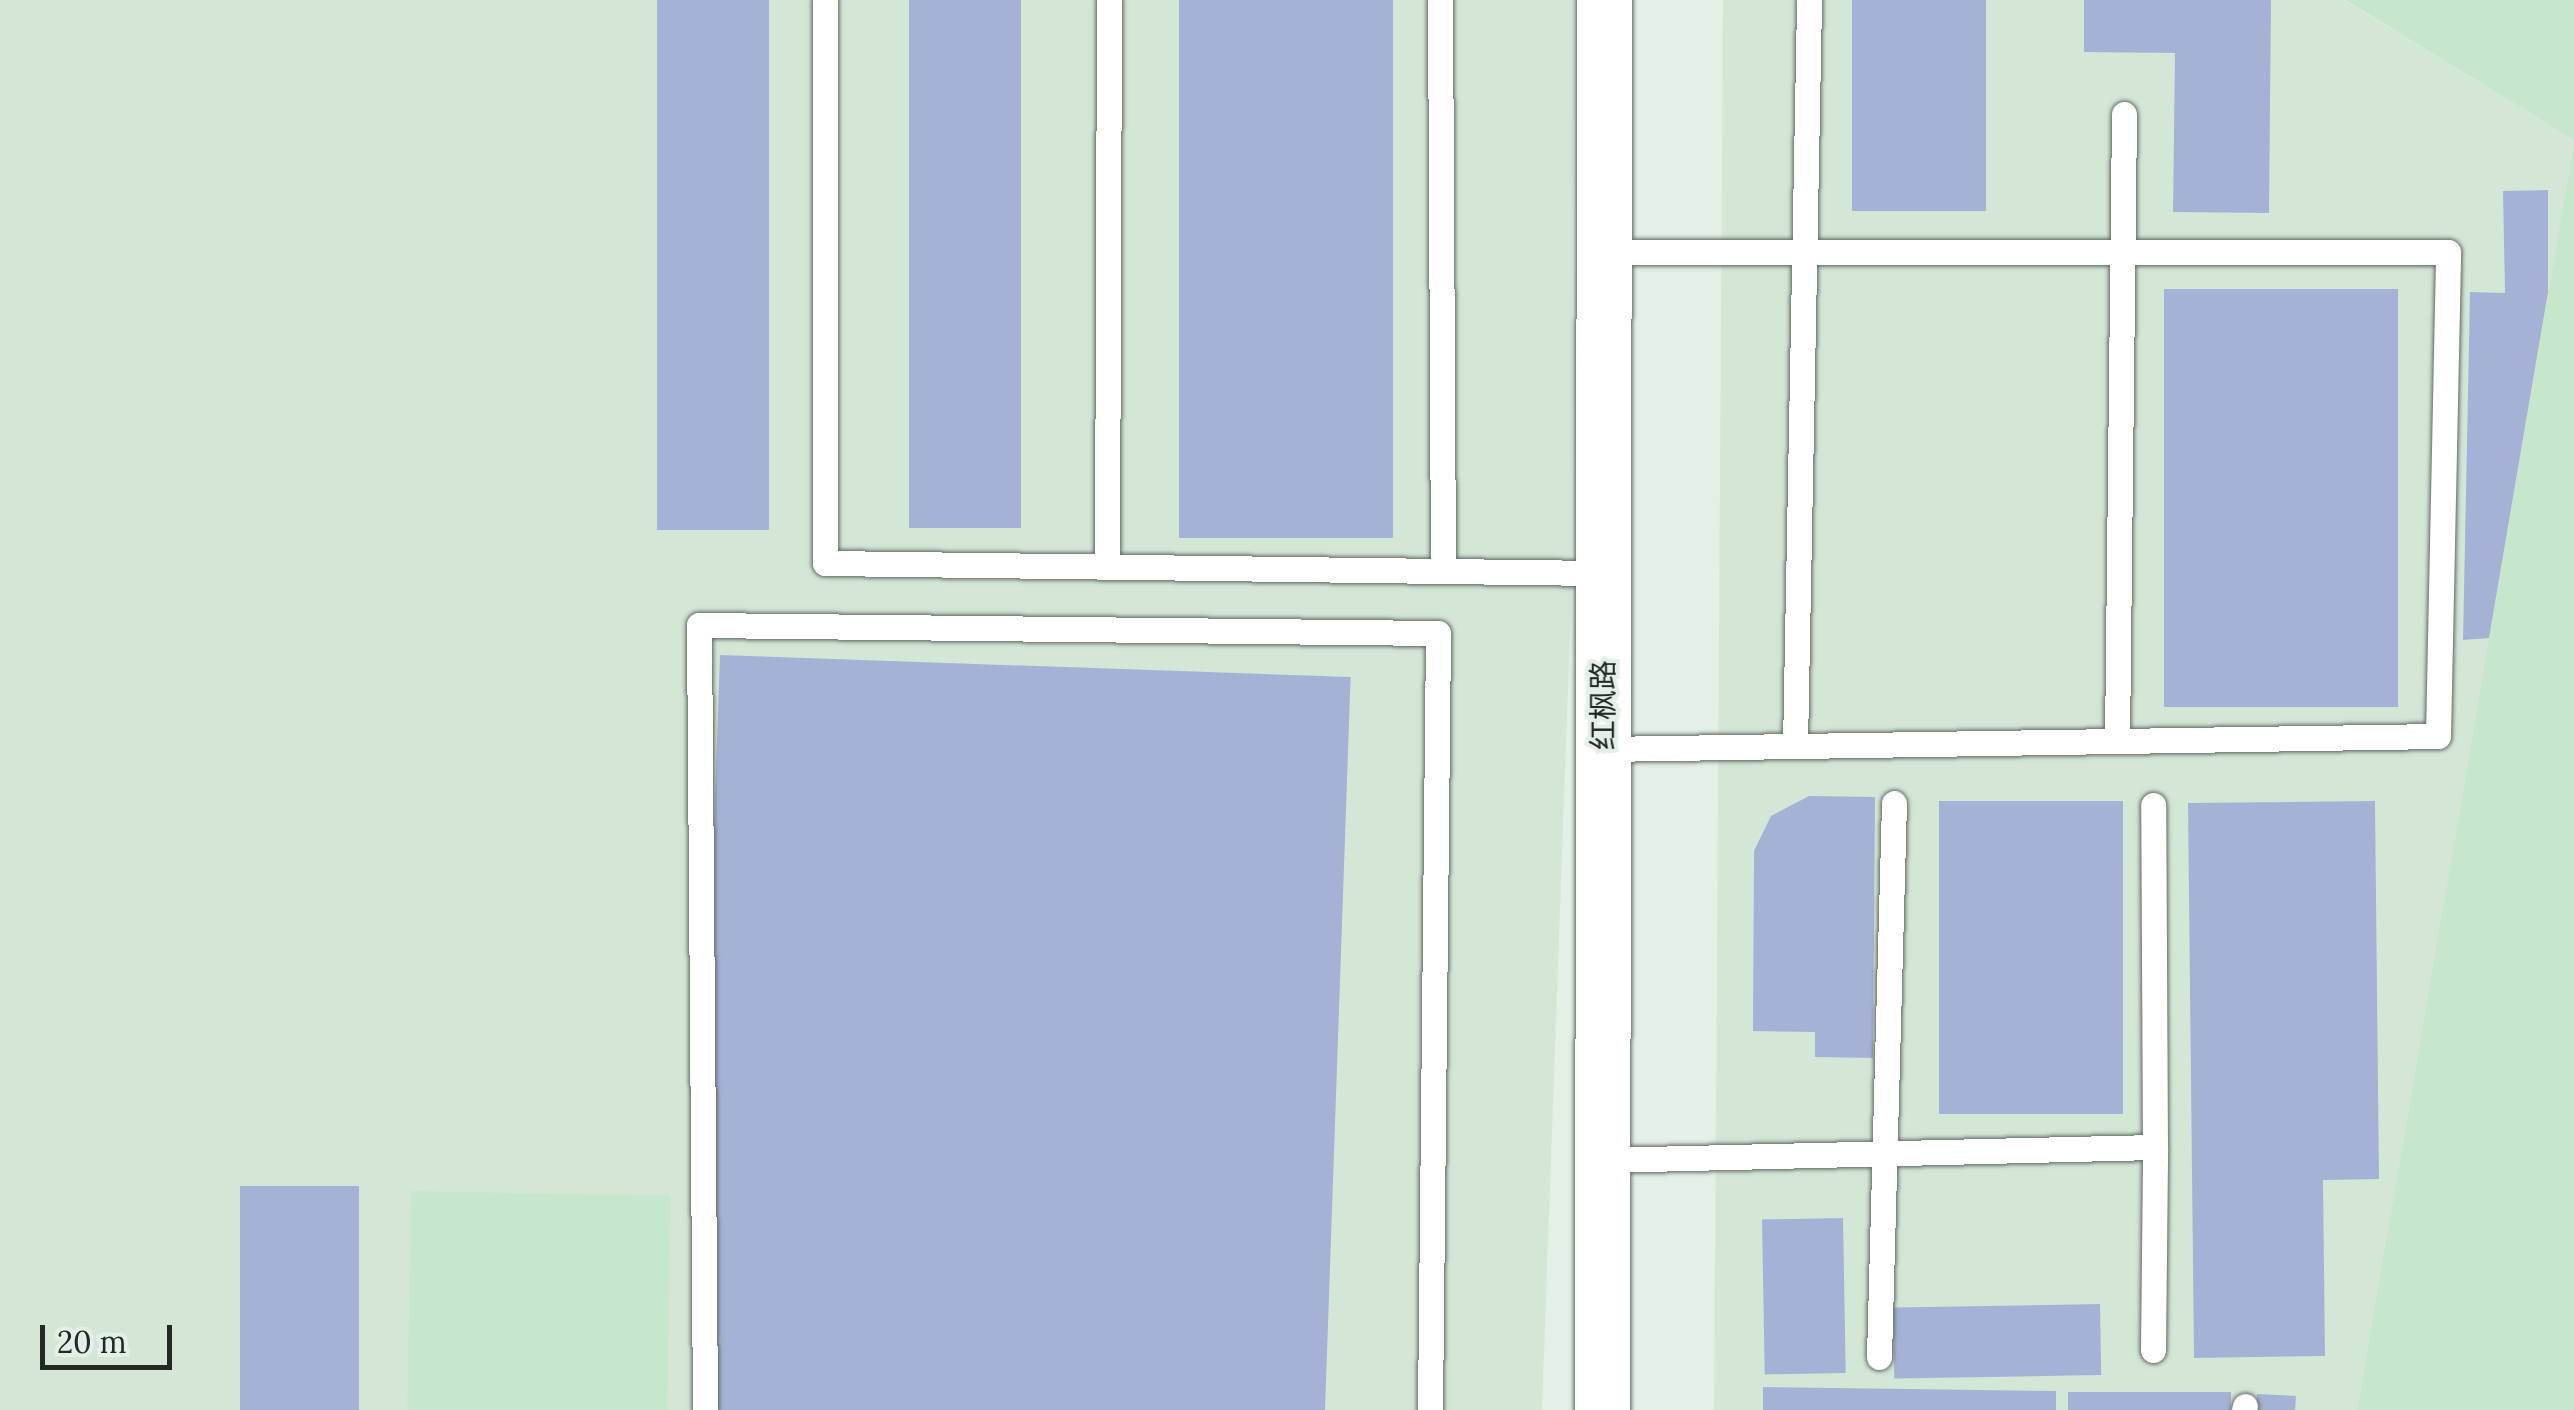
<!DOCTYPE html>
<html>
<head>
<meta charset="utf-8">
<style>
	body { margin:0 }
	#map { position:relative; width:2574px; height:1410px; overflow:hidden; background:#e4f0e6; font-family:Lora,"Noto Sans SC",serif }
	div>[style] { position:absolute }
	.built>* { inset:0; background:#d4e7d7 }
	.green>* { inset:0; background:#c7e7cc; transform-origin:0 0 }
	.building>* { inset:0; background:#a6b2d5; transform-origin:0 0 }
	.roads { filter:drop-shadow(0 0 2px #606b62) drop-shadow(0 0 2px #606b62) }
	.service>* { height:25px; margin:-12.5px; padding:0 12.5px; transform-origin:12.5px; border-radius:12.5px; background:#fff }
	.tertiary>* { height:55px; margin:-27.5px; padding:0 27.5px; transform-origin:27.5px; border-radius:27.5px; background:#fff }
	span { translate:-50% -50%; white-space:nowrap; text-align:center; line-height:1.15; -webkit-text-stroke:8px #e4f0e6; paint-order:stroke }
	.street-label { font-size:30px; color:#242925 }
	.scale { position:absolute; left:40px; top:1325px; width:132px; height:45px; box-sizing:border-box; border:5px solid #242925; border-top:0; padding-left:12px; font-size:30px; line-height:35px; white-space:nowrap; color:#242925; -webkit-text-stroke:8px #e4f0e6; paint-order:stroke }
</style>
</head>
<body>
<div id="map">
	<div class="built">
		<i style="clip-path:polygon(0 0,1574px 0,1571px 606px,1542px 1410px,0 1410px)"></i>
		<i style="clip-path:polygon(1723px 0,2344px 0,2574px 140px,2357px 1410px,1714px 1410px)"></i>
	</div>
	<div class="green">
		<i style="clip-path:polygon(2345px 0,2574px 0,2574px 1410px,2357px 1410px,2574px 140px)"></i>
		<i style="left:411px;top:1191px;width:260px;height:219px;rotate:1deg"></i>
	</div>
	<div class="building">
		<i style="left:657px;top:0;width:112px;height:530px"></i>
		<i style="left:909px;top:0;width:112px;height:528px"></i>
		<i style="left:1179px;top:0;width:214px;height:538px"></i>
		<i style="left:1852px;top:0;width:134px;height:211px"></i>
		<i style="clip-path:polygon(2084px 0,2271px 0,2269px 213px,2173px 212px,2175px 53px,2084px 52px)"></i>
		<i style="clip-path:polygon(2548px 190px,2548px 292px,2489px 638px,2463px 640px,2470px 292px,2505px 293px,2503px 191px)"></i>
		<i style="left:2398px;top:289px;width:418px;height:234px;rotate:90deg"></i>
		<i style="left:720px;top:655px;width:631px;height:755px;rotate:2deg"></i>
		<i style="clip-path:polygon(1809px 796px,1875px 797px,1873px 1058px,1815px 1057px,1815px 1032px,1753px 1031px,1754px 851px,1771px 816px)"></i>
		<i style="left:2123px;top:801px;width:313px;height:184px;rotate:90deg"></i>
		<i style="clip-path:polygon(2375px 801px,2379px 1179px,2323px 1180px,2325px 1356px,2194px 1358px,2188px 803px)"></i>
		<i style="left:240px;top:1186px;width:119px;height:224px"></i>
		<i style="left:1843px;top:1218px;width:155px;height:81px;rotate:89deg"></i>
		<i style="left:2100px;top:1304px;width:71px;height:207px;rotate:89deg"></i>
		<i style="clip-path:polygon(1763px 1387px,2056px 1391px,2056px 1410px,1763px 1410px)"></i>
		<i style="left:2068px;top:1392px;width:163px;height:18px"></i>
		<i style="left:2257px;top:1394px;width:39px;height:16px;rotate:3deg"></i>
	</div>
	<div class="roads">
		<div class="service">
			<i style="left:825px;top:0;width:563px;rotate:90deg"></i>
			<i style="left:825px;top:563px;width:778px;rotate:0.74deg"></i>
			<i style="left:1440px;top:0;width:571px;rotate:89.7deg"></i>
			<i style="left:1107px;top:566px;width:566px;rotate:-89.8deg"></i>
			<i style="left:2117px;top:741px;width:627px;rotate:-89.36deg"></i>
			<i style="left:1795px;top:746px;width:746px;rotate:-88.92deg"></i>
			<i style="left:1603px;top:749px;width:835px;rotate:-0.89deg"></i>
			<i style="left:2438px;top:736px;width:484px;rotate:-88.8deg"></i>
			<i style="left:2448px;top:252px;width:845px;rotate:180deg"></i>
			<i style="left:1603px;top:1160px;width:552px;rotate:-1.35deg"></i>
			<i style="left:2155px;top:1147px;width:342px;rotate:-90.3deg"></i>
			<i style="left:2153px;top:1350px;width:203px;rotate:-89.4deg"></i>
			<i style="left:1879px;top:1357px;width:554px;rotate:-88.45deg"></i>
			<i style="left:705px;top:1410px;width:785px;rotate:-90.44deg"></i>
			<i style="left:699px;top:625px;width:739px;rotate:0.62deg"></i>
			<i style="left:1438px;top:633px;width:777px;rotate:90.59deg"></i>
			<i style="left:2244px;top:1410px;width:4px;rotate:-76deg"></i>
		</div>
		<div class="tertiary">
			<i style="left:1602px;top:1410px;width:1410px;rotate:-89.92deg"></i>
		</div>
	</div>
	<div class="street-label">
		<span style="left:1603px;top:705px;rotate:-90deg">红枫路</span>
	</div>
	<div class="scale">20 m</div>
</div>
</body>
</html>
